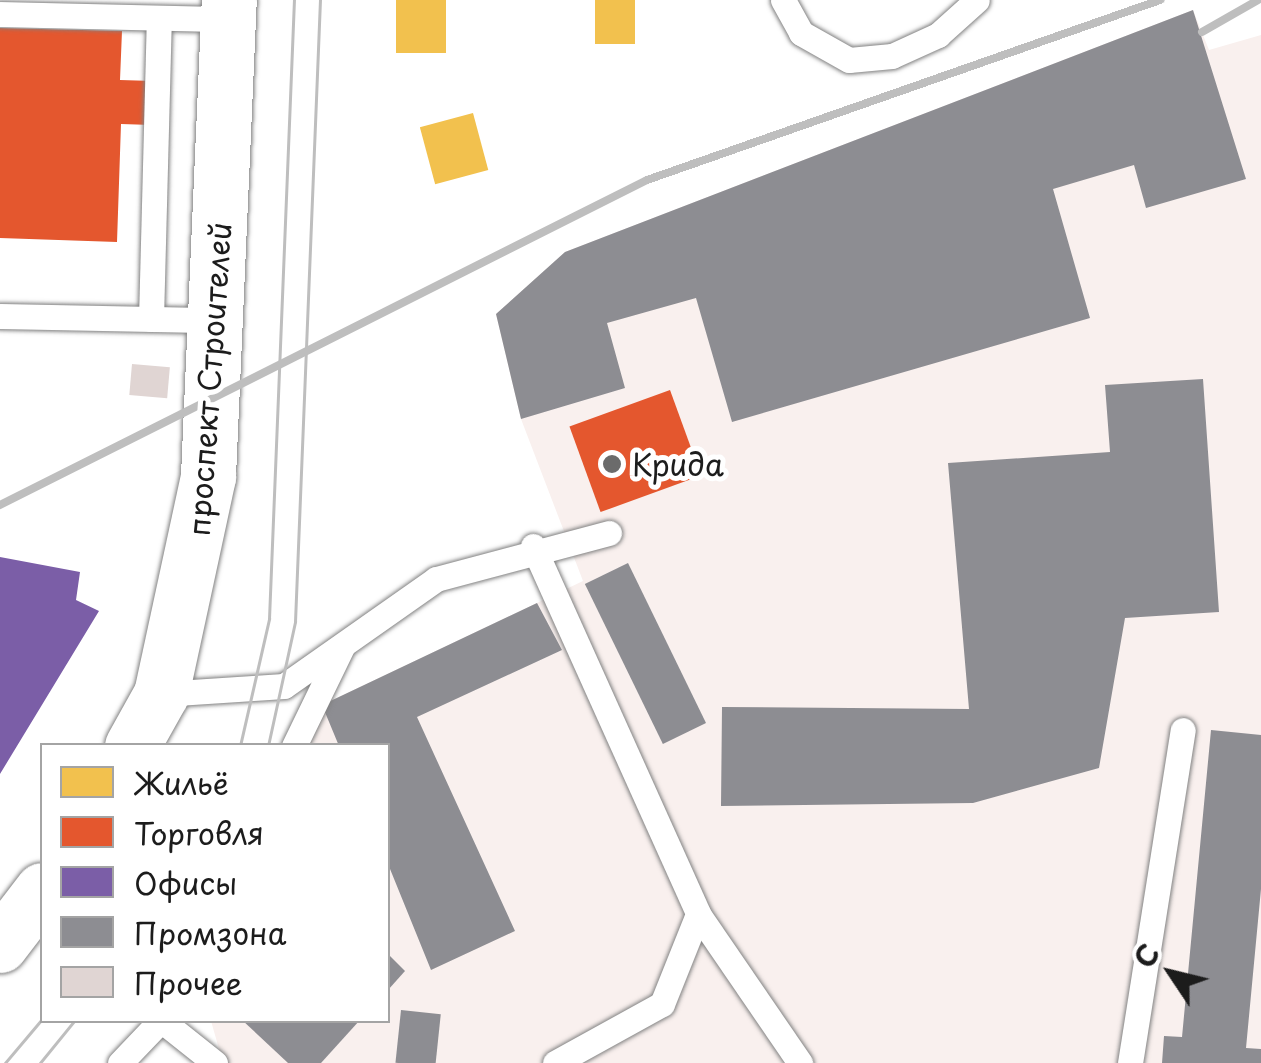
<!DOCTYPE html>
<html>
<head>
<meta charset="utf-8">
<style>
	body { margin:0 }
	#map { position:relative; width:1261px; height:1063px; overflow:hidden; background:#fff; font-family:"Playpen Sans",sans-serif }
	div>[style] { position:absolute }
	.built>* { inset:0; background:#f9f0ee }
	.homes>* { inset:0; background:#f2c14e; transform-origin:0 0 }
	.shops>* { inset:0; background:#e4572e; transform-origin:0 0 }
	.offices>* { inset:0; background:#7b5ea7 }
	.industry>* { inset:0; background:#8d8d92; transform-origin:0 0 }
	.building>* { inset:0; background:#e0d5d3; transform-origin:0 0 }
	.roads { filter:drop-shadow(0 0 2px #828282) drop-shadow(0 0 2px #828282) }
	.service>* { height:25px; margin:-12.5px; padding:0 12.5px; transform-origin:12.5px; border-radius:12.5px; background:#fff }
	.primary>* { height:55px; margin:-27.5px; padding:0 27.5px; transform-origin:27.5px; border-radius:27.5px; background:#fff }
	.tram>* { height:2.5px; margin:-1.25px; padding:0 1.25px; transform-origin:1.25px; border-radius:1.25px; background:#bebebe }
	.rail>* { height:8px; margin:-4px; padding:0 4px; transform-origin:4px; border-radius:4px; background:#bebebe }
	.dots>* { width:28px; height:28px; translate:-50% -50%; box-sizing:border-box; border:5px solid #fff; border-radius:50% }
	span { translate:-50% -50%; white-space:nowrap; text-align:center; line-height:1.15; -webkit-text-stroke:10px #fff; paint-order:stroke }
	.street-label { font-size:30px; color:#1c1c1c }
	.poi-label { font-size:30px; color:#1c1c1c }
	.left { translate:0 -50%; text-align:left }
	.legend { position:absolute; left:40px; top:743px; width:350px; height:280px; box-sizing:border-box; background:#fff; border:2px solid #a4a4a4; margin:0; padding:12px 18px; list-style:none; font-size:30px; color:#1c1c1c }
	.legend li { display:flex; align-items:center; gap:20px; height:50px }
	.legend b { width:50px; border:2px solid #a4a4a4 }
	.north { position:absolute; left:1121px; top:923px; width:100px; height:100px; -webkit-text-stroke:8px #fff; paint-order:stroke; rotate:305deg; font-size:28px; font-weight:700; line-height:40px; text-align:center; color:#1c1c1c }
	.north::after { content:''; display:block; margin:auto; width:35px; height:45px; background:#1c1c1c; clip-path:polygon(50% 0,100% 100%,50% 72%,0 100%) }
</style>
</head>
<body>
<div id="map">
	<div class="built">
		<i style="clip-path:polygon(1193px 10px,1209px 50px,1261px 35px,1261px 1063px,223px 1063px,211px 1021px,388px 1020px,388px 746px,305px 745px,322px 705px,583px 581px,521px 419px,496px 314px,565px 252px)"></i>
	</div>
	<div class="homes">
		<i style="left:396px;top:0;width:50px;height:53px"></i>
		<i style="left:595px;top:0;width:40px;height:44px"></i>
		<i style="left:473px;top:113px;width:59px;height:55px;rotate:75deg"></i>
	</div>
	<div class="shops">
		<i style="clip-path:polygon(0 28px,122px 31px,120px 80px,153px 81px,152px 125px,121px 124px,117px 242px,0 238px)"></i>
		<i style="left:670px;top:390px;width:91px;height:107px;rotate:70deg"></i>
	</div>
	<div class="offices">
		<i style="clip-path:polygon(0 557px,80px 572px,76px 600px,99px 611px,0 774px)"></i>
	</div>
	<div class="industry">
		<i style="clip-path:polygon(1193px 10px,1246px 179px,1146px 208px,1134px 165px,1053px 189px,1090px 318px,732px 422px,696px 298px,607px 323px,625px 388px,521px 419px,496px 314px,565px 252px)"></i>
		<i style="clip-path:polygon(1203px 379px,1219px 612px,1125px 618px,1099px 768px,973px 803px,721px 806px,722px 707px,969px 709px,948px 463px,1110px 452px,1105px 385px)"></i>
		<i style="left:628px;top:563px;width:178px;height:48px;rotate:64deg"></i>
		<i style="clip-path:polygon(537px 603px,562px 650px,417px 717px,515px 931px,431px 970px,388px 864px,388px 746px,339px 746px,322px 705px)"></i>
		<i style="clip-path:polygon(1211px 730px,1261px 735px,1261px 889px,1246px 1048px,1261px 1049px,1261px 1063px,1162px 1063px,1164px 1036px,1182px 1037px)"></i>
		<i style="clip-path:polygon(388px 954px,405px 971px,388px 990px)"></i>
		<i style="left:401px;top:1010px;width:40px;height:53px;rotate:6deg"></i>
		<i style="clip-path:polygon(242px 1020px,360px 1020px,321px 1063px,288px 1063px)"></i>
	</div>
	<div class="building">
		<i style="left:132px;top:364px;width:38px;height:31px;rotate:5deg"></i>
	</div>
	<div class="roads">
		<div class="service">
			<i style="left:783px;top:0;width:38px;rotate:61deg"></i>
			<i style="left:801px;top:33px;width:55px;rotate:29.4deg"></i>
			<i style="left:849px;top:60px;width:43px;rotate:-5.3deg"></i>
			<i style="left:892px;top:56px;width:51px;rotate:-24.5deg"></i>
			<i style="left:938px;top:35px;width:52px;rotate:-41.9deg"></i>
			<i style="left:0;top:14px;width:228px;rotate:1.3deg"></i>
			<i style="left:0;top:316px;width:217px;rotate:1.1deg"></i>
			<i style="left:151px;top:319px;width:301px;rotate:-88.5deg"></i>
			<i style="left:533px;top:546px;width:403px;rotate:65.8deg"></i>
			<i style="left:698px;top:914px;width:181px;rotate:55.6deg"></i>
			<i style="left:161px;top:694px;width:123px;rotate:-3.7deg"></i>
			<i style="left:284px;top:686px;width:186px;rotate:-35.1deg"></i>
			<i style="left:436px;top:579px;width:179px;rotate:-14.9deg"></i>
			<i style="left:294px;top:746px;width:110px;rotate:-64.1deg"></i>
			<i style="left:161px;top:1020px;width:69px;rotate:38.5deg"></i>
			<i style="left:120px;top:1063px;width:59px;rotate:-46.4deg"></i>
			<i style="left:555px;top:1063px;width:122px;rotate:-28.9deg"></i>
			<i style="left:662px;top:1004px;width:97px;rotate:-68.2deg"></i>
			<i style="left:1130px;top:1063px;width:337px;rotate:-81deg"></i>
		</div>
		<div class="primary">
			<i style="left:132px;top:746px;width:60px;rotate:-60.9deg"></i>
			<i style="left:161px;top:694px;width:223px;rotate:-77.8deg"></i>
			<i style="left:208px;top:476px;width:476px;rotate:-87.5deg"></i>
			<i style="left:0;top:945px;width:69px;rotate:-52.6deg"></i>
		</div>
	</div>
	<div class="tram">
		<i style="left:240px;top:746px;width:130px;rotate:-77.1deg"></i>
		<i style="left:269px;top:619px;width:620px;rotate:-87.69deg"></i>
		<i style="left:268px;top:746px;width:127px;rotate:-77.7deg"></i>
		<i style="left:295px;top:622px;width:623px;rotate:-87.7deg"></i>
		<i style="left:5px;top:1063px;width:57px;rotate:-49.9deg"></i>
		<i style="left:40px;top:1063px;width:55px;rotate:-50.9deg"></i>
	</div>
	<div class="rail">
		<i style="left:1202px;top:32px;width:64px;rotate:-29.7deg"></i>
		<i style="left:0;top:505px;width:724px;rotate:-26.67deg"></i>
		<i style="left:647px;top:180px;width:544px;rotate:-19.33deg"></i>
	</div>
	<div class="dots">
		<i style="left:612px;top:464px;background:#6b6b6b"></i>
	</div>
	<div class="street-label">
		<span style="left:209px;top:379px;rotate:-86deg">проспект Строителей</span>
	</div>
	<div class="poi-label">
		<span class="left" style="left:632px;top:464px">Крида</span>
	</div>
	<ul class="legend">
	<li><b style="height:28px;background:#f2c14e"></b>Жильё</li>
	<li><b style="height:28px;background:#e4572e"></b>Торговля</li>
	<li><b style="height:28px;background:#7b5ea7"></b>Офисы</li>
	<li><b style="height:28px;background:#8d8d92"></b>Промзона</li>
	<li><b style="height:28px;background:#e0d5d3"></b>Прочее</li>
	</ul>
	<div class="north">С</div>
</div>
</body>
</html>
